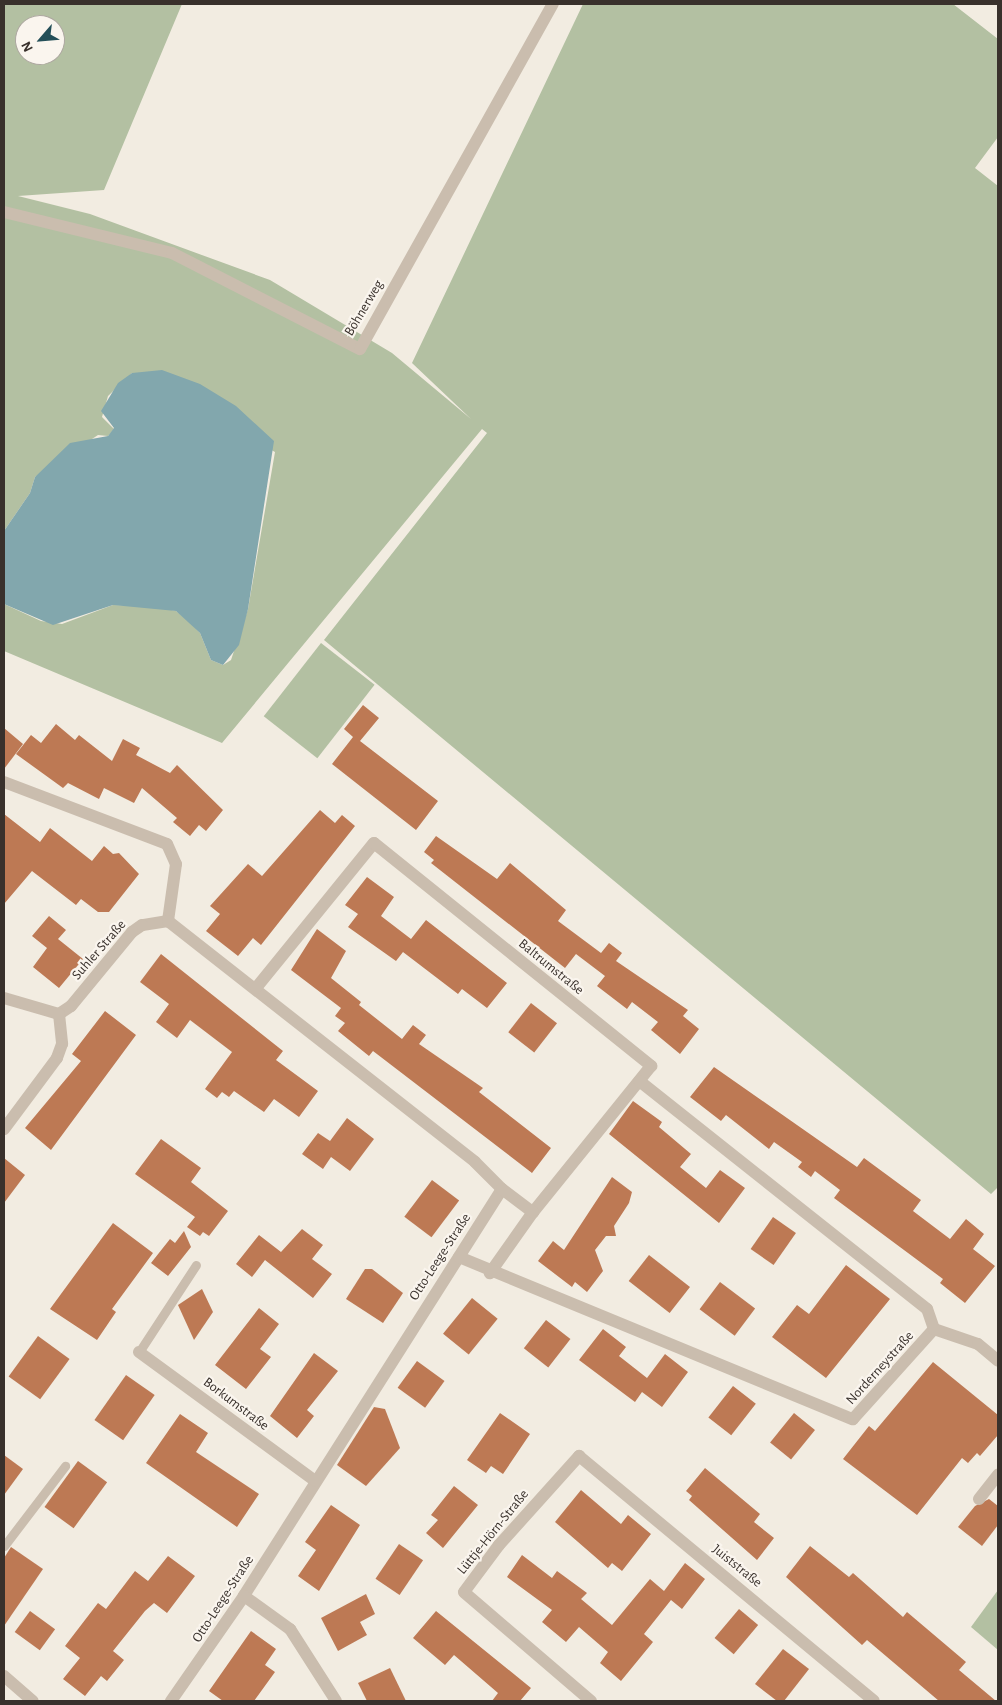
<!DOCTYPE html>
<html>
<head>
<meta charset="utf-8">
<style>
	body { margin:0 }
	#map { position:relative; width:1002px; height:1705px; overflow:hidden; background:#f2ece1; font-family:"Alegreya Sans",sans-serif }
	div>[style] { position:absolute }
	.green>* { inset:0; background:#b3c0a2; transform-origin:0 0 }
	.water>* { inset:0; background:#82a7ad }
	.building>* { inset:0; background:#bd7954; transform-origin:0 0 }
	.service>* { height:9px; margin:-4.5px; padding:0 4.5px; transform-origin:4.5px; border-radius:4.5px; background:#cabdae }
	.minor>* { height:12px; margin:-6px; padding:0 6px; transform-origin:6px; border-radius:6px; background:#cabdae }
	.tertiary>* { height:12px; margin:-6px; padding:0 6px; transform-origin:6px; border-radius:6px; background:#cabdae }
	span { translate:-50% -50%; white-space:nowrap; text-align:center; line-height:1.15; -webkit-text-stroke:4.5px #faf5ee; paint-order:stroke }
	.street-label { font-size:14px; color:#39312c }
	.frame { position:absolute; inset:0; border:5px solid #39312c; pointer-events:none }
	.north { position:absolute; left:15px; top:15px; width:50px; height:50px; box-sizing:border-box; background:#faf5ee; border:1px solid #ada7a0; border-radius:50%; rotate:243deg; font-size:14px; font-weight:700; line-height:20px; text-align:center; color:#39312c }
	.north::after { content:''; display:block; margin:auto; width:18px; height:22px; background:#244f58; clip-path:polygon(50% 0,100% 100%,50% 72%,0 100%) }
</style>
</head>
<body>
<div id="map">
	<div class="green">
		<i style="clip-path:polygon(evenodd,4px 4px,182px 4px,104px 190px,18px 196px,90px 214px,270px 280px,392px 353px,471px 419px,412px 363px,583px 4px,953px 4px,998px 39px,998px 137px,975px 168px,998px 186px,998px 1187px,991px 1194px,324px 640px,487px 433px,482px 429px,222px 743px,4px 651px,4px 604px,41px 621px,62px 624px,113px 605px,153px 606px,176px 611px,189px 621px,200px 633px,211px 660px,223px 665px,231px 660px,248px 609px,275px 452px,132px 373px,108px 396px,102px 417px,114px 429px,108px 436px,98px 435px,35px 477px,30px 493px,4px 531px,4px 4px,25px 25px,55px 25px,55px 55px,25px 55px,25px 25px)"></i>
		<i style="left:321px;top:643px;width:68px;height:93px;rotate:38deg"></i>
		<i style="clip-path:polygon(998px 1590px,998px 1650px,971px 1627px)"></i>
	</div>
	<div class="water">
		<i style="clip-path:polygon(162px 370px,200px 384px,236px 406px,274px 441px,248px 609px,239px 645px,223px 665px,211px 660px,200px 633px,176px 611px,113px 605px,53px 625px,4px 604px,4px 531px,30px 493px,35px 477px,70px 443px,108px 436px,114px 428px,101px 411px,118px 383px,132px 373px)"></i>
	</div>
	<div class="building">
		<i style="clip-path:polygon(363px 705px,379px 718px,360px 741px,438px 801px,416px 830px,332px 764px,353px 737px,344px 729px)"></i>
		<i style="clip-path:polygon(56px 724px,75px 740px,79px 735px,112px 761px,123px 739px,140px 748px,136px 755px,170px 773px,177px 765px,223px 810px,206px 831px,199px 825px,190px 836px,173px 822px,177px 818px,142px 788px,134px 803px,104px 788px,99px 799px,68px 783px,63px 788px,16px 754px,31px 735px,41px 743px)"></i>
		<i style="clip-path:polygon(4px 728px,23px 744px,4px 769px)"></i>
		<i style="clip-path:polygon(320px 810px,335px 823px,342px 815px,355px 826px,261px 945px,253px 938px,238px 956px,206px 931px,220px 914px,210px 906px,248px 864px,262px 876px)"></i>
		<i style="clip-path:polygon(4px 814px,40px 842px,50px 828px,92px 861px,104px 846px,113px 854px,119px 853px,139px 874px,109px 912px,98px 912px,81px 899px,76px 905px,32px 871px,4px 904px)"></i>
		<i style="clip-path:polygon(436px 836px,497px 879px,510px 863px,566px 910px,558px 921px,601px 953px,609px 943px,622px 953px,616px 961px,688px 1010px,683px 1016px,699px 1029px,680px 1054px,651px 1030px,658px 1022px,632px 1002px,627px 1009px,597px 986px,605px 976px,576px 954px,565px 968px,431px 863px,434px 860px,424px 852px)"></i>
		<i style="clip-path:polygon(367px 877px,394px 897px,381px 916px,411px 939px,426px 920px,507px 983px,487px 1008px,462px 989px,458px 994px,403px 952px,396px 961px,348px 927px,358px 914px,345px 905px)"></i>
		<i style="clip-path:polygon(49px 916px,66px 930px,58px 939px,83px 959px,59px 988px,33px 967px,47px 948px,32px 936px)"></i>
		<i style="clip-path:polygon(317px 929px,346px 951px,331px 978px,361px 1002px,359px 1005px,402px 1039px,413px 1025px,426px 1035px,419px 1044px,483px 1088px,479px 1092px,551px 1148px,532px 1173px,373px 1051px,369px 1056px,338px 1031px,345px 1023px,335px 1016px,341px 1008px,291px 970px)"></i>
		<i style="clip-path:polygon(161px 954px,283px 1051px,276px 1060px,318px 1091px,299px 1117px,274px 1099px,264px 1112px,234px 1091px,229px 1097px,222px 1092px,217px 1098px,205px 1089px,232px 1052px,190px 1020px,177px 1038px,156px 1022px,169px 1004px,140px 982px)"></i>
		<i style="left:531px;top:1003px;width:33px;height:37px;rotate:38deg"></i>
		<i style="clip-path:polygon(105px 1011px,136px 1035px,51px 1150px,25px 1128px,81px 1061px,72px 1054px)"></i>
		<i style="clip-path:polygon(714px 1067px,857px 1167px,864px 1158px,921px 1200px,913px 1211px,950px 1239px,966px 1219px,984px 1234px,973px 1249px,995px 1266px,965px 1303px,940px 1283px,943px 1279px,834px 1198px,840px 1190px,815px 1171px,811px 1177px,798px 1167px,802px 1162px,774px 1142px,769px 1149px,726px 1115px,721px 1121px,690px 1097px)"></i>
		<i style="clip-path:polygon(633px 1101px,662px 1122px,659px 1127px,691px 1154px,680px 1167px,706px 1188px,720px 1170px,745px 1188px,719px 1223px,609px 1134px)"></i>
		<i style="clip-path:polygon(347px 1118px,374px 1139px,350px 1171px,331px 1157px,323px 1169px,302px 1154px,318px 1133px,330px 1141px)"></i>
		<i style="clip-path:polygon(161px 1139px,201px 1168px,191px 1182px,228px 1211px,209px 1236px,203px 1232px,200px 1236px,187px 1227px,195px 1217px,135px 1174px)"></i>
		<i style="clip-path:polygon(4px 1158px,25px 1175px,4px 1203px)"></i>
		<i style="clip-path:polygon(612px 1177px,632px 1192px,629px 1203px,614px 1226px,616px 1236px,606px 1236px,595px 1250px,603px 1271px,587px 1292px,575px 1282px,572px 1287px,538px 1261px,553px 1241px,564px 1250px)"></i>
		<i style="left:432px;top:1180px;width:34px;height:46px;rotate:37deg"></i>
		<i style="left:773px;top:1217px;width:28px;height:39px;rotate:35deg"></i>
		<i style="clip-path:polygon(113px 1223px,153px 1253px,112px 1309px,116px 1312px,97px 1340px,50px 1309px)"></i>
		<i style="clip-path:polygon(302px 1229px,323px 1245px,312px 1259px,332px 1274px,313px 1298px,265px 1260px,252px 1277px,236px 1264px,259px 1235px,281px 1252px)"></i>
		<i style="clip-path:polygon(184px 1231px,191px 1247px,168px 1276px,151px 1263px,170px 1239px,175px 1243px)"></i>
		<i style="left:649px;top:1255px;width:52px;height:33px;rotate:38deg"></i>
		<i style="clip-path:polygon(846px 1265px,890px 1299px,826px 1378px,772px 1337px,797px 1305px,809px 1314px)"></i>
		<i style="clip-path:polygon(365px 1269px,372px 1269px,403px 1293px,383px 1323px,346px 1299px)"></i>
		<i style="left:720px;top:1282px;width:44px;height:34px;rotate:37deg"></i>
		<i style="clip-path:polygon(202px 1289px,213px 1312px,194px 1340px,178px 1305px)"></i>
		<i style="left:472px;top:1298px;width:33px;height:46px;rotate:39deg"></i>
		<i style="clip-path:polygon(259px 1308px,279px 1324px,260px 1349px,271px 1357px,246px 1389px,215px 1365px)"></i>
		<i style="left:546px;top:1320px;width:31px;height:36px;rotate:38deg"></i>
		<i style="clip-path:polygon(603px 1329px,626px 1347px,619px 1356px,647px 1378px,665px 1354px,688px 1372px,662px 1407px,642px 1392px,635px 1402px,579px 1360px)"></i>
		<i style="left:38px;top:1336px;width:39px;height:50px;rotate:36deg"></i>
		<i style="clip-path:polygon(314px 1353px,338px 1371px,307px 1410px,314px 1416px,297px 1438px,270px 1416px)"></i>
		<i style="left:417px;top:1361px;width:34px;height:33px;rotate:36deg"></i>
		<i style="clip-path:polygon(933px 1362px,998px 1415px,998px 1435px,980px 1456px,977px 1453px,968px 1463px,962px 1458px,917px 1515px,843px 1459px,869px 1426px,875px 1431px)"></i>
		<i style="left:126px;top:1375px;width:35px;height:55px;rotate:35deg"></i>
		<i style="left:733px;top:1386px;width:29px;height:40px;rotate:38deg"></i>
		<i style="clip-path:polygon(374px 1407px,385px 1409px,400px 1448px,366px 1486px,337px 1465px)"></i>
		<i style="clip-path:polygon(500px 1413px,530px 1434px,503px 1474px,491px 1466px,486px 1473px,467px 1460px)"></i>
		<i style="left:794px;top:1413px;width:27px;height:38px;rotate:39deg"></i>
		<i style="clip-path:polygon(180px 1414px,208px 1433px,196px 1452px,259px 1494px,237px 1527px,146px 1463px)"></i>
		<i style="clip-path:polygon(4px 1455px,23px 1469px,4px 1495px)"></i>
		<i style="left:78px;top:1461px;width:36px;height:57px;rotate:36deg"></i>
		<i style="clip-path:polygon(705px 1468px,760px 1514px,754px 1522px,774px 1538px,757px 1560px,689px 1500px,692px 1496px,686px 1491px)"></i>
		<i style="clip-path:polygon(454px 1486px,478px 1505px,443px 1548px,426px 1533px,438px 1520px,431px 1515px)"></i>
		<i style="clip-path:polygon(581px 1490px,621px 1524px,628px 1515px,651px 1534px,622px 1571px,612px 1563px,608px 1568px,555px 1522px)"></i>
		<i style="clip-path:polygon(989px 1499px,998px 1506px,998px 1525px,982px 1546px,958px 1527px,975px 1506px)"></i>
		<i style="clip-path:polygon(331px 1505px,360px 1525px,319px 1591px,298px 1576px,316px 1550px,305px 1542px)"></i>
		<i style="left:399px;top:1544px;width:29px;height:42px;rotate:34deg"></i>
		<i style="clip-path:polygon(810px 1546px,849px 1577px,853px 1573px,903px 1617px,907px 1612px,966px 1662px,959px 1670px,996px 1701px,939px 1701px,867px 1640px,862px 1645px,786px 1577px)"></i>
		<i style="clip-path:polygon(11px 1547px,43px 1569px,4px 1626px,4px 1558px)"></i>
		<i style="clip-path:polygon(522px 1555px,552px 1578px,557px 1571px,587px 1593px,581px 1599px,612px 1625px,650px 1579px,664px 1591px,685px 1563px,705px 1579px,682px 1609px,671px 1600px,644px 1634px,653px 1642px,621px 1681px,600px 1663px,608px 1652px,579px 1627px,566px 1642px,542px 1622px,552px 1610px,507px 1577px)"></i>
		<i style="clip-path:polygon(168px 1556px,195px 1576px,167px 1613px,154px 1603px,145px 1611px,113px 1651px,124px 1660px,107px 1681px,101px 1676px,85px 1696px,63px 1679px,80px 1658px,65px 1646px,98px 1603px,106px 1609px,135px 1571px,148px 1581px)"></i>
		<i style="clip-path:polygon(366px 1594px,375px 1614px,360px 1622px,367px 1635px,338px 1651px,321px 1618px)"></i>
		<i style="left:739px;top:1609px;width:25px;height:38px;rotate:40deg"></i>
		<i style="left:30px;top:1611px;width:31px;height:26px;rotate:36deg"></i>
		<i style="clip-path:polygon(436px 1611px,531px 1688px,520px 1701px,492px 1701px,498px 1693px,454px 1655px,445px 1665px,413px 1638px)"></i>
		<i style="clip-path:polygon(251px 1631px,276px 1649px,265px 1665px,275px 1672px,254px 1701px,223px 1701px,209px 1691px)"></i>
		<i style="clip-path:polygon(783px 1649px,809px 1669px,784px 1701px,777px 1701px,755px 1684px)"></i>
		<i style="clip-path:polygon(390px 1668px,406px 1701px,367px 1701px,358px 1683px)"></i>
	</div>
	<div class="service">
		<i style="left:139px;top:1352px;width:104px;rotate:-56.8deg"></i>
		<i style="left:4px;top:1546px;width:101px;rotate:-52.7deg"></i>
	</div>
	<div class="minor">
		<i style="left:4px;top:212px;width:173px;rotate:13.7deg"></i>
		<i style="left:172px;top:253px;width:211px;rotate:27.1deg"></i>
		<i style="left:360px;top:349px;width:395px;rotate:-60.8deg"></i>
		<i style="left:4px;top:782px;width:174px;rotate:20.8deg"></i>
		<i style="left:167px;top:844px;width:22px;rotate:66deg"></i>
		<i style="left:176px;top:864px;width:58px;rotate:98deg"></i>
		<i style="left:168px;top:921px;width:26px;rotate:171deg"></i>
		<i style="left:142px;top:925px;width:12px;rotate:145deg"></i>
		<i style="left:132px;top:932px;width:96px;rotate:129.5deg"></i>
		<i style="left:71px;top:1006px;width:14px;rotate:146deg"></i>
		<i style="left:59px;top:1014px;width:30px;rotate:84deg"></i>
		<i style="left:62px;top:1044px;width:15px;rotate:110deg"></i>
		<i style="left:57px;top:1058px;width:89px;rotate:126.7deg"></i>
		<i style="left:168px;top:921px;width:390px;rotate:38.1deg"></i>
		<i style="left:475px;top:1162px;width:38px;rotate:45deg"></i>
		<i style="left:502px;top:1189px;width:482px;rotate:122.4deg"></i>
		<i style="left:244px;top:1596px;width:128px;rotate:124.8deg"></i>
		<i style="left:256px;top:988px;width:187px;rotate:-50.9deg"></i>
		<i style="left:374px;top:843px;width:356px;rotate:38.8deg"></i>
		<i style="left:651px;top:1066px;width:188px;rotate:128.9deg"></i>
		<i style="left:533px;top:1212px;width:75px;rotate:125.2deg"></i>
		<i style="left:4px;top:998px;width:57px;rotate:16.2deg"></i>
		<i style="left:502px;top:1189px;width:39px;rotate:37deg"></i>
		<i style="left:459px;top:1257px;width:426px;rotate:22.4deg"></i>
		<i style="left:853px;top:1419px;width:121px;rotate:-48deg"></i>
		<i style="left:934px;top:1329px;width:21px;rotate:-109deg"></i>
		<i style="left:927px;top:1309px;width:367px;rotate:-141.6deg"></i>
		<i style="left:934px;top:1329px;width:46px;rotate:18.8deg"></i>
		<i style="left:978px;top:1344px;width:26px;rotate:40deg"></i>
		<i style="left:139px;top:1352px;width:218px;rotate:36.2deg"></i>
		<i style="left:979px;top:1499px;width:31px;rotate:-52deg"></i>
		<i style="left:244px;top:1596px;width:57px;rotate:35.7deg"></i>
		<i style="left:290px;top:1629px;width:85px;rotate:57.4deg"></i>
		<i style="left:591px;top:1701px;width:167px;rotate:-139.4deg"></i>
		<i style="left:464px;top:1592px;width:59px;rotate:-53.3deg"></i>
		<i style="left:499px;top:1545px;width:120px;rotate:-48deg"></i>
		<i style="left:579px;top:1456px;width:383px;rotate:39.7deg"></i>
	</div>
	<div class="tertiary">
		<i style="left:4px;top:1676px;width:38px;rotate:41deg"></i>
	</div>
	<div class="street-label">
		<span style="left:364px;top:308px;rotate:-59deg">Böhnerweg</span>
		<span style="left:99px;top:950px;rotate:-49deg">Suhler Straße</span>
		<span style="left:551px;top:967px;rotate:39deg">Baltrumstraße</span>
		<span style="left:440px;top:1257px;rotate:-57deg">Otto-Leege-Straße</span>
		<span style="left:880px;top:1368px;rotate:-48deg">Norderneystraße</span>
		<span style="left:236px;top:1404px;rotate:37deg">Borkumstraße</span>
		<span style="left:493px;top:1532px;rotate:-51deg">Lüttje-Hörn-Straße</span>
		<span style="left:737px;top:1566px;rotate:39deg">Juiststraße</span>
		<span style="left:223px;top:1599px;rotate:-57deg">Otto-Leege-Straße</span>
	</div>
	<div class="frame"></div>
	<div class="north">N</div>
</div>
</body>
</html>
